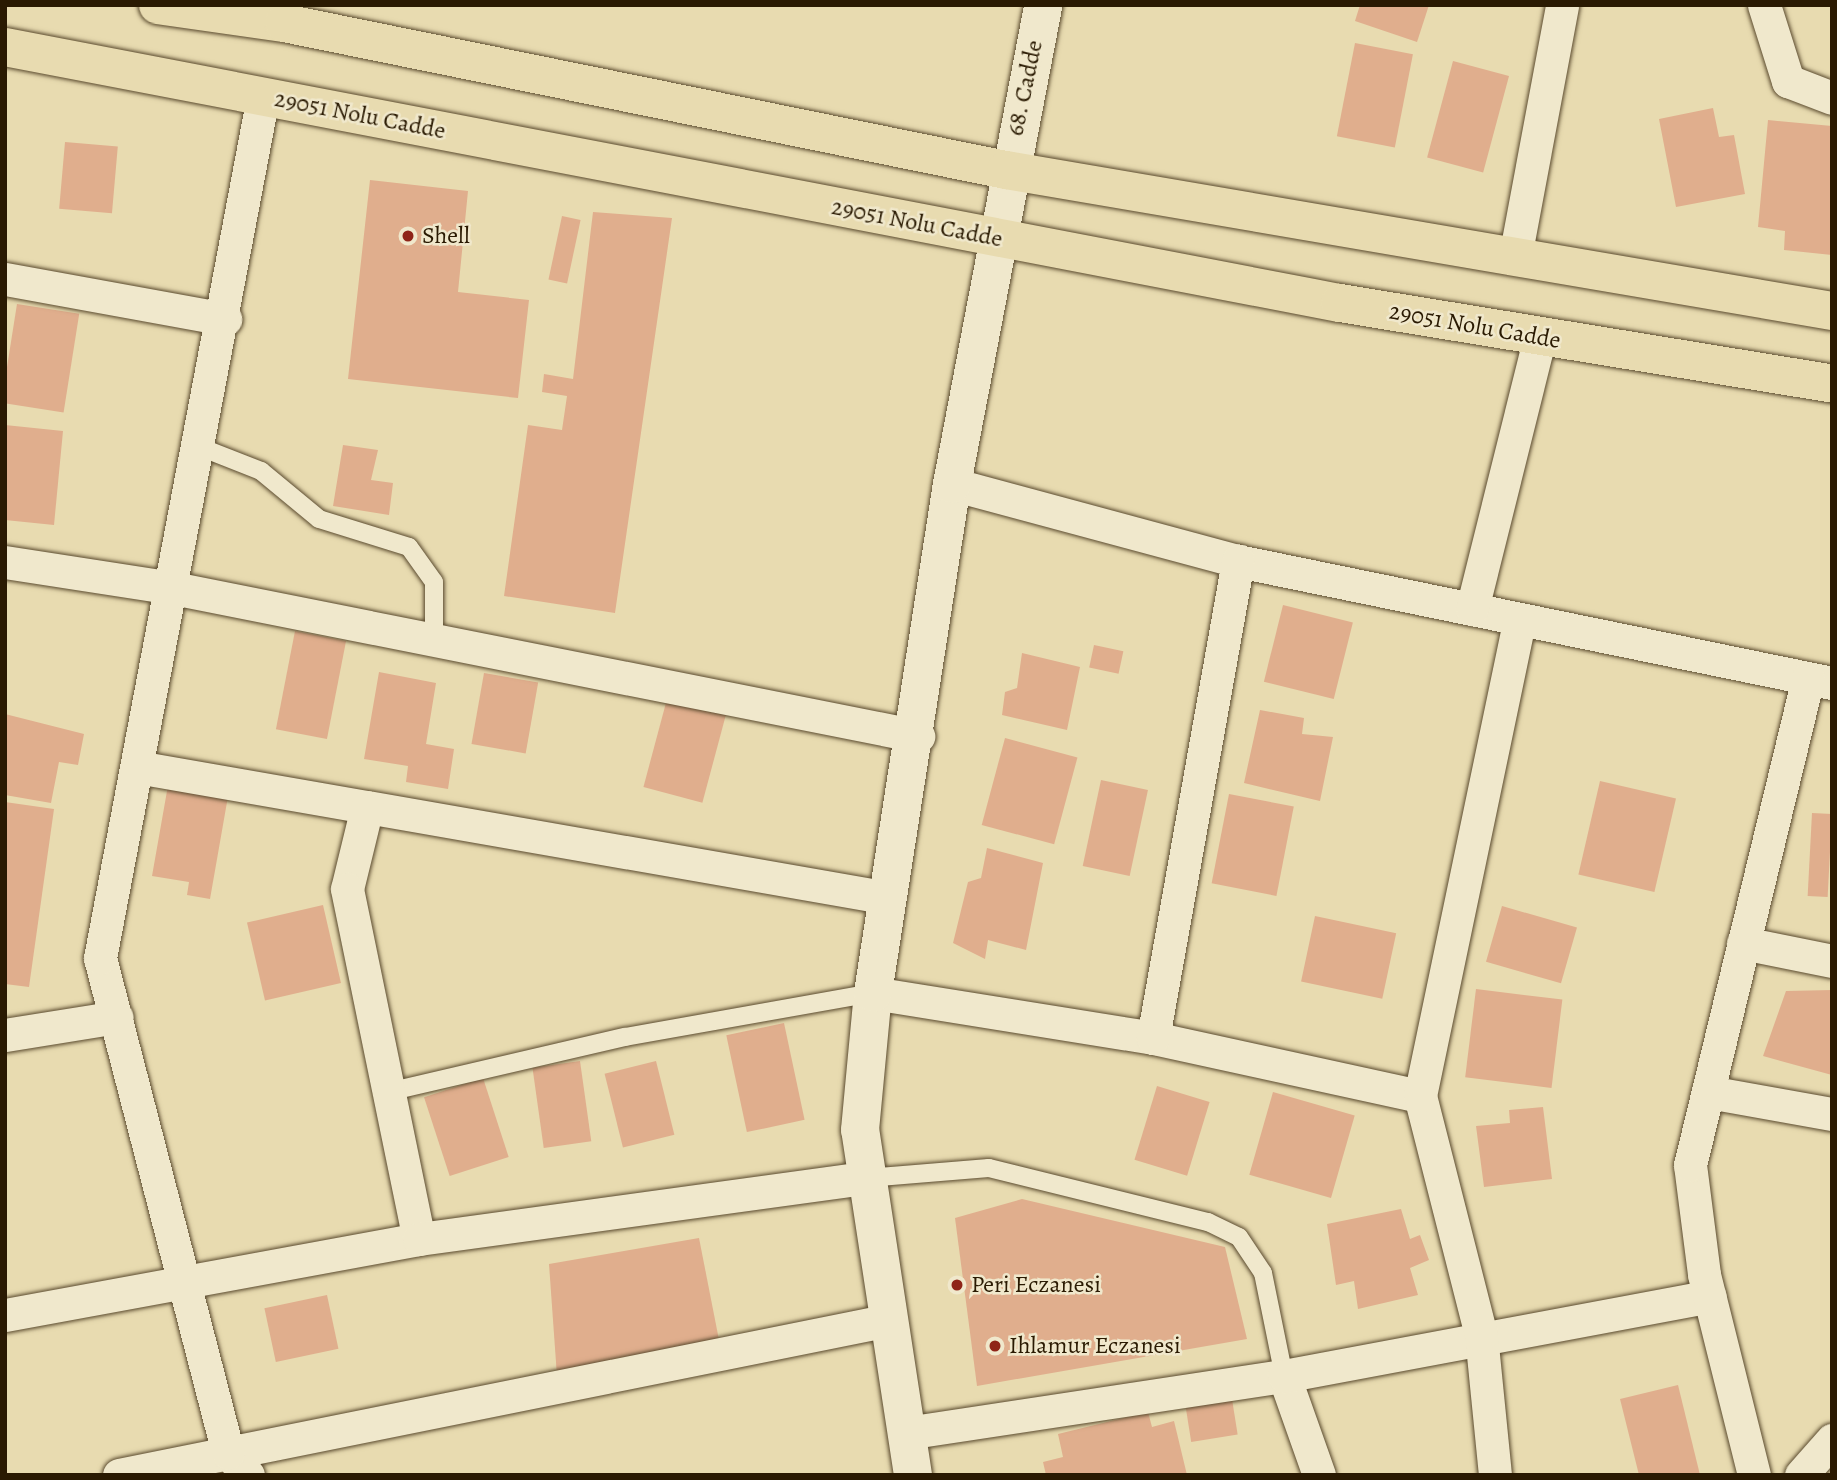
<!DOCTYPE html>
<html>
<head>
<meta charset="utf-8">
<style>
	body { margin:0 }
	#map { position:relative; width:1837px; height:1480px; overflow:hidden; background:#e8dbb0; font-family:Alegreya,serif }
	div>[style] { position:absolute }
	.building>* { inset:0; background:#e0ae8d; transform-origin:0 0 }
	.roads { filter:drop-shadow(0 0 2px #5a4a2e) drop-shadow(0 0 2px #5a4a2e) }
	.lane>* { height:18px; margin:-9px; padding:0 9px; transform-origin:9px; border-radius:9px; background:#f0e8cc }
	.street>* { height:33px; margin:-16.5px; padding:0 16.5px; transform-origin:16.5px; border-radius:16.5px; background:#f0e8cc }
	.secondary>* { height:38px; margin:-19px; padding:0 19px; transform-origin:19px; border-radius:19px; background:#f0e8cc }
	.primary>* { height:38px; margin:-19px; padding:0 19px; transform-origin:19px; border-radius:19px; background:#e8dbb0 }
	.dots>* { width:19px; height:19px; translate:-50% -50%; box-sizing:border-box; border:4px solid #f0e8cc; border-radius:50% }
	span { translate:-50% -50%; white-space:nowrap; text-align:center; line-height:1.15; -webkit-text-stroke:5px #f0e8cc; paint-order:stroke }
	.street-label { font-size:24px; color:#2a1a02 }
	.poi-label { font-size:24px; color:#2a1a02 }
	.left { translate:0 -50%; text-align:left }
	.frame { position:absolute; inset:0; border:7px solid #2a1a02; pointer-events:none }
</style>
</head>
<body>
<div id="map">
	<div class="building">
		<i style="clip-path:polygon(1360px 5px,1429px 5px,1417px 42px,1355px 21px)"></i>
		<i style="left:1355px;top:43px;width:59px;height:95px;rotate:11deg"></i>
		<i style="left:1453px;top:61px;width:58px;height:100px;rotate:15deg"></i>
		<i style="clip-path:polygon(1713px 108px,1719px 137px,1734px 135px,1745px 194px,1676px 207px,1659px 119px)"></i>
		<i style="clip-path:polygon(1768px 120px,1832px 126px,1832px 255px,1784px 250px,1785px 231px,1758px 227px)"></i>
		<i style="left:65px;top:142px;width:53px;height:67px;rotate:5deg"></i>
		<i style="clip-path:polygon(370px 180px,468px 191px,458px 292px,529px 300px,518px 398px,348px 379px)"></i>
		<i style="clip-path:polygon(593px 212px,672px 218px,615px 613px,504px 596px,528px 425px,562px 430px,567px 396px,542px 392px,544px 374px,573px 379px)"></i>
		<i style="left:562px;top:216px;width:19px;height:65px;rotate:12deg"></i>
		<i style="left:17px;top:304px;width:63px;height:100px;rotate:9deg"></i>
		<i style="clip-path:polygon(5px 425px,63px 431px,54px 525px,5px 520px)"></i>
		<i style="clip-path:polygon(343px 445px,378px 450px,371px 480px,393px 483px,389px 515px,333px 506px)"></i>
		<i style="left:1283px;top:605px;width:72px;height:79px;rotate:14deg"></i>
		<i style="left:295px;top:631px;width:52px;height:100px;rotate:11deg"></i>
		<i style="left:1094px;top:645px;width:30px;height:23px;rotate:12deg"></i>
		<i style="clip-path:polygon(1022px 653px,1080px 667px,1067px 730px,1002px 715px,1005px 692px,1017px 688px)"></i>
		<i style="clip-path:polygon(379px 672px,436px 683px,426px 744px,454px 749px,448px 789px,406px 782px,408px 766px,364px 759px)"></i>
		<i style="left:484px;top:673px;width:55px;height:72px;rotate:10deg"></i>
		<i style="left:667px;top:699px;width:61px;height:91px;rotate:15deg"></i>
		<i style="clip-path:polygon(1260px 710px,1304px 718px,1302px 734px,1333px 737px,1320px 801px,1244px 783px)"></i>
		<i style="clip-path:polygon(5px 714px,84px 734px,78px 765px,59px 762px,51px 803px,5px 795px)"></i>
		<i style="left:1005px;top:738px;width:75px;height:90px;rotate:15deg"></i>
		<i style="clip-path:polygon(170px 774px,230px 785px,210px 899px,187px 895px,189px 882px,152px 876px)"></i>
		<i style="left:1101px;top:780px;width:48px;height:88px;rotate:12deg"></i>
		<i style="left:1600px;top:781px;width:78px;height:96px;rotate:13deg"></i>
		<i style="left:1229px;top:794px;width:66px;height:91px;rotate:11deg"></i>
		<i style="clip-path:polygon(5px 802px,54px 809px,29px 987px,5px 984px)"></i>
		<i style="left:1812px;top:813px;width:20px;height:83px;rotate:3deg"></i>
		<i style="clip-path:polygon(987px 848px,1043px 863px,1026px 950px,988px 940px,985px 959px,953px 943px,968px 882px,981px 878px)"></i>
		<i style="left:323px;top:905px;width:80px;height:78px;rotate:77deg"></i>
		<i style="left:1502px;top:906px;width:78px;height:58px;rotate:16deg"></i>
		<i style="left:1315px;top:916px;width:83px;height:67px;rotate:12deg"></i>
		<i style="left:1476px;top:989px;width:87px;height:89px;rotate:7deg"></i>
		<i style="clip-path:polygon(1832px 990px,1832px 1075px,1763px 1056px,1786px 991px)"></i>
		<i style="left:784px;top:1023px;width:99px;height:59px;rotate:78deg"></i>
		<i style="left:580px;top:1061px;width:81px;height:48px;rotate:82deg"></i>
		<i style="left:656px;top:1061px;width:76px;height:53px;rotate:76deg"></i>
		<i style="left:483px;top:1078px;width:83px;height:62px;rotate:72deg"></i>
		<i style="left:1157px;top:1086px;width:55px;height:77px;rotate:17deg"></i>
		<i style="left:1273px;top:1092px;width:85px;height:86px;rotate:16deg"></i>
		<i style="clip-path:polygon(1543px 1107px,1552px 1179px,1484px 1187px,1476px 1126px,1510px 1123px,1509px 1110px)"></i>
		<i style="clip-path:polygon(1022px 1199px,1225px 1247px,1247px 1339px,977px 1386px,955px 1218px)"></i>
		<i style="clip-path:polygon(1401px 1209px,1410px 1239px,1420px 1235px,1429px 1260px,1410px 1268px,1418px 1295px,1358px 1309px,1354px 1281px,1336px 1285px,1327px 1224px)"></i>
		<i style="clip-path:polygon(699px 1238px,719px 1340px,557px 1376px,549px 1264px)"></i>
		<i style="left:327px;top:1295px;width:55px;height:64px;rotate:78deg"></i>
		<i style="clip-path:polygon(1678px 1385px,1700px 1475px,1639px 1475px,1620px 1399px)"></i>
		<i style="left:1232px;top:1399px;width:36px;height:47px;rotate:81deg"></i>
		<i style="clip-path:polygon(1148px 1412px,1152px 1427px,1174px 1421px,1187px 1475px,1046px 1475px,1043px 1462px,1063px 1457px,1058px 1434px)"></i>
	</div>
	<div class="roads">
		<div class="lane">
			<i style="left:200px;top:447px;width:66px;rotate:21.5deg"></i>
			<i style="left:261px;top:471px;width:75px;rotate:39.6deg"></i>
			<i style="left:319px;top:519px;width:94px;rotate:17.3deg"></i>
			<i style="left:409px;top:547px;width:43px;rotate:54.5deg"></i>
			<i style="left:434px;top:582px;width:58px;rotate:90deg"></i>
			<i style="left:388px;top:1092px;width:243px;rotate:-13.1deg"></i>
			<i style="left:625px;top:1037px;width:252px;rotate:-10.1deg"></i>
			<i style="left:867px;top:1178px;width:122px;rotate:-4.7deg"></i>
			<i style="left:989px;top:1168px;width:226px;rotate:13.9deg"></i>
			<i style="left:1208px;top:1222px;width:34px;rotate:26deg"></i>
			<i style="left:1239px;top:1237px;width:43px;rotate:56.3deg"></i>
			<i style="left:1263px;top:1273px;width:105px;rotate:78.5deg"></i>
		</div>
		<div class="street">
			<i style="left:1764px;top:5px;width:80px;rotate:72.5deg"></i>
			<i style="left:1788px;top:81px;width:47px;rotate:21.1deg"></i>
			<i style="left:1515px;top:257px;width:256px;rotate:-79.4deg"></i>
			<i style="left:5px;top:279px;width:224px;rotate:10.3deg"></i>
			<i style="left:952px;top:484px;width:296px;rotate:15.1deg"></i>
			<i style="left:1238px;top:561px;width:606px;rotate:11.61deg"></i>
			<i style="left:5px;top:562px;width:170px;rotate:8.8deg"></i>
			<i style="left:173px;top:588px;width:760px;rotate:11.24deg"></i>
			<i style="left:1472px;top:609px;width:280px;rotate:-76deg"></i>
			<i style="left:137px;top:767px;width:763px;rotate:9.88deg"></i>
			<i style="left:367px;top:807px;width:84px;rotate:103.7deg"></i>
			<i style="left:347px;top:889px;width:357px;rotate:78.4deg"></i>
			<i style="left:1743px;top:943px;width:91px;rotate:11.4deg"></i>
			<i style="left:873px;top:993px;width:284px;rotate:9.1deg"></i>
			<i style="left:1153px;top:1038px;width:273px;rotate:12.3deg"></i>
			<i style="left:5px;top:1035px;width:113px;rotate:-9.1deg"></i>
			<i style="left:1153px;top:1038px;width:485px;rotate:-79.9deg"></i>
			<i style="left:1708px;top:1092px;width:126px;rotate:10.1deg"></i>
			<i style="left:5px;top:1315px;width:421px;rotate:-10.4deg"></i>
			<i style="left:419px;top:1239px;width:452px;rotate:-7.8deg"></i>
			<i style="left:1284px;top:1376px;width:105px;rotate:70.5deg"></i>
			<i style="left:906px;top:1433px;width:382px;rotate:-8.6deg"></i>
			<i style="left:1284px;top:1376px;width:433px;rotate:-10.6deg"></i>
			<i style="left:119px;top:1475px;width:785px;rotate:-11.38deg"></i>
			<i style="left:248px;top:1475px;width:30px;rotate:-132deg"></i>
			<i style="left:228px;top:1453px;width:511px;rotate:-104.5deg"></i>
			<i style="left:100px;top:958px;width:877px;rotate:-79.29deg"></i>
			<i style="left:1495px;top:1475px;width:141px;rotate:-95.7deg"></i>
			<i style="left:1481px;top:1335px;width:247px;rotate:-104.3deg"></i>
			<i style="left:1420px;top:1096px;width:485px;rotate:-78.2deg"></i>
			<i style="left:1754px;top:1475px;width:207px;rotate:-104deg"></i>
			<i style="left:1704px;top:1274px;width:110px;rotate:-97.3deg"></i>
			<i style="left:1690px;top:1165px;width:501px;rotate:-76.38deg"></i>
			<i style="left:1801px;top:1475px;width:47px;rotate:-48.5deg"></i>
		</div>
		<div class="secondary">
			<i style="left:913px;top:1475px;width:349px;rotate:-98.7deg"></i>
			<i style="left:860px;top:1130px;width:138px;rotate:-84.6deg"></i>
			<i style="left:873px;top:993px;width:515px;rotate:-81.18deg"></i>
			<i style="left:952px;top:484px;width:488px;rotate:-79.2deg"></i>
		</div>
		<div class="primary">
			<i style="left:158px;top:5px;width:127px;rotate:8.1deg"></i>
			<i style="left:284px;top:23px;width:737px;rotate:11.51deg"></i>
			<i style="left:1006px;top:170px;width:838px;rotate:9.69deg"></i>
			<i style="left:5px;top:47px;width:1359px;rotate:10.86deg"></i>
			<i style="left:1340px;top:303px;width:499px;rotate:9.3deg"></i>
		</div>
	</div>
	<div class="dots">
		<i style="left:408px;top:236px;background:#8f2418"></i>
		<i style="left:957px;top:1285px;background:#8f2418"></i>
		<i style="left:995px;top:1346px;background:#8f2418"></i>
	</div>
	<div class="street-label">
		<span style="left:1025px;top:88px;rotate:-78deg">68. Cadde</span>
		<span style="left:360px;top:115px;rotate:11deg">29051 Nolu Cadde</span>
		<span style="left:917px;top:223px;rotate:11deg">29051 Nolu Cadde</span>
		<span style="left:1475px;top:326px;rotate:10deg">29051 Nolu Cadde</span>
	</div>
	<div class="poi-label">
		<span class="left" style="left:422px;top:236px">Shell</span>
		<span class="left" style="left:971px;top:1285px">Peri Eczanesi</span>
		<span class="left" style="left:1009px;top:1346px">Ihlamur Eczanesi</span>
	</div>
	<div class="frame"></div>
</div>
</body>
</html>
